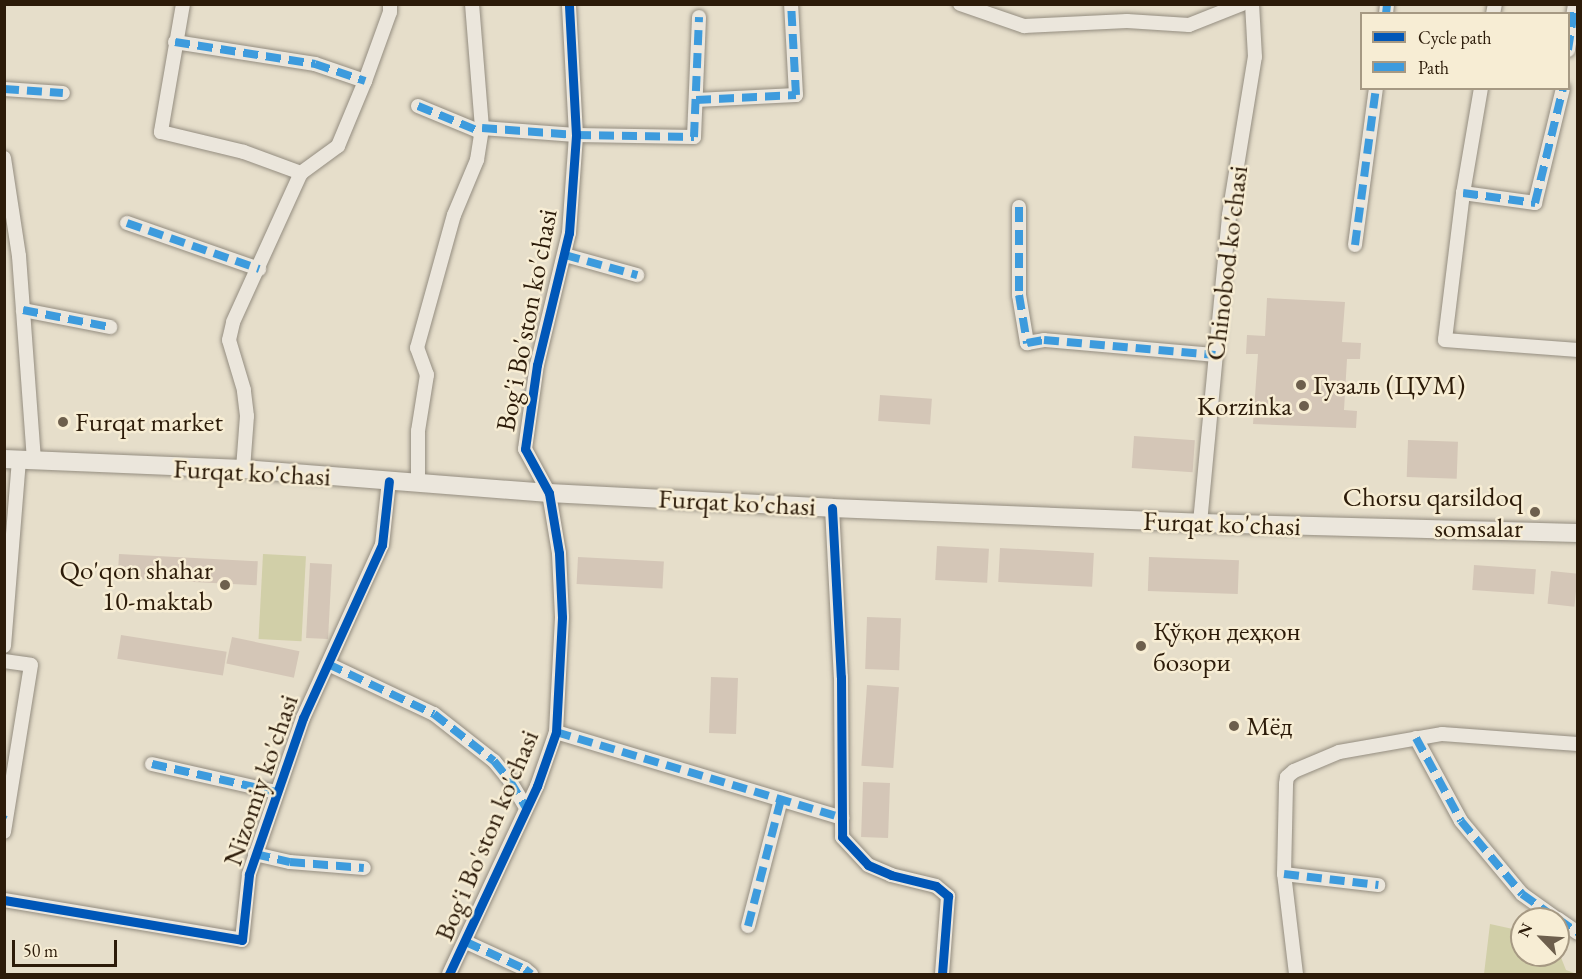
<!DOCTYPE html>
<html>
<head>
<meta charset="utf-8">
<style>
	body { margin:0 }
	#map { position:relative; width:1582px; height:979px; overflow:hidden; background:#e6deca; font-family:"EB Garamond",serif }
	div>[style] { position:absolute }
	.green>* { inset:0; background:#d1cfa8; transform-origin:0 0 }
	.building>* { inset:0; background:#d4c6b7; transform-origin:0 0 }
	.roads { filter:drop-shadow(0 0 2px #948d80) drop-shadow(0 0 2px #948d80) }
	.minor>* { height:14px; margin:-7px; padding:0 7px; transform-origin:7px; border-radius:7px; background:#ebe6dc }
	.secondary>* { height:18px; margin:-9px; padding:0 9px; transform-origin:9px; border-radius:9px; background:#ebe6dc }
	.quiet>* { height:8px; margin-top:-4px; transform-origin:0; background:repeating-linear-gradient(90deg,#3d9bdd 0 15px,transparent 0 23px) }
	.cycleway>* { height:9px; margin:-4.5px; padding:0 4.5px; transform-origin:4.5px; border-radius:4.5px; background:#0057b8 }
	.dots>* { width:16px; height:16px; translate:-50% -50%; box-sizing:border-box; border:3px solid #f7edd4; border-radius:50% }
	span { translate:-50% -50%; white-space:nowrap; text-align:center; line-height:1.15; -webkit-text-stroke:5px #f7edd4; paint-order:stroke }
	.street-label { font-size:27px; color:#2c1b09 }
	.poi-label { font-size:27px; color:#2c1b09 }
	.left { translate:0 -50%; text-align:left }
	.right { translate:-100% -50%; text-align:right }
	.frame { position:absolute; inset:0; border:6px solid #2c1b09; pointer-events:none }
	.legend { position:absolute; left:1360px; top:12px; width:210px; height:78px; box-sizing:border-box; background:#f7edd4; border:2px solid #a69983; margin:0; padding:8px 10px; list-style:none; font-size:18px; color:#2c1b09 }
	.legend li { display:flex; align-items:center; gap:12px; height:30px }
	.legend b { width:30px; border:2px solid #a69983 }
	.north { position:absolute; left:1510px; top:907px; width:60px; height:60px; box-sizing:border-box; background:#f7edd4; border:2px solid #a69983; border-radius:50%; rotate:295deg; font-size:16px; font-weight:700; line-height:24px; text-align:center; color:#2c1b09 }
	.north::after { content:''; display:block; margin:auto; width:21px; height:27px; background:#6d5f4d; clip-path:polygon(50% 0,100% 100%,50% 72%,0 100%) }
	.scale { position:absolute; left:12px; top:940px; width:105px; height:27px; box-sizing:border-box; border:3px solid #2c1b09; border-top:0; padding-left:8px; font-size:18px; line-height:21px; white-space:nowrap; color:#2c1b09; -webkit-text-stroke:4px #f7edd4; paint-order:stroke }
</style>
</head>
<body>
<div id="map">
	<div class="green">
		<i style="left:263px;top:554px;width:43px;height:85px;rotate:3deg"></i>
		<i style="clip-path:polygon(1490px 924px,1522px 931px,1522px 955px,1558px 955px,1558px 950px,1566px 970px,1577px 974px,1484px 974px)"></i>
	</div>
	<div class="building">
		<i style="clip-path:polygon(1267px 298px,1345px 302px,1342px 342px,1361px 343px,1360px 359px,1347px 359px,1344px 410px,1357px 411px,1356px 428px,1253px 424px,1258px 354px,1246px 354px,1247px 335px,1265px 336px)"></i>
		<i style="left:880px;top:395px;width:52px;height:26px;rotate:4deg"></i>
		<i style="left:1134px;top:436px;width:61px;height:32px;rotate:4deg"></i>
		<i style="left:1408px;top:440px;width:50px;height:37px;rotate:2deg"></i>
		<i style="left:937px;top:546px;width:52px;height:34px;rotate:3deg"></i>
		<i style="left:1000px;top:548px;width:94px;height:34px;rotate:3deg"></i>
		<i style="left:119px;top:554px;width:139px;height:24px;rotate:3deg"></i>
		<i style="left:578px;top:557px;width:86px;height:27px;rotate:3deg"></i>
		<i style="left:1149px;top:557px;width:90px;height:34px;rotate:2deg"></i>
		<i style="left:310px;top:563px;width:22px;height:75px;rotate:3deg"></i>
		<i style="left:1474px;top:565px;width:62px;height:25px;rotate:4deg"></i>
		<i style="left:1551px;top:571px;width:27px;height:33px;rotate:6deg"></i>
		<i style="left:867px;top:617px;width:34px;height:52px;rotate:2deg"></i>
		<i style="left:121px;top:635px;width:107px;height:24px;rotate:9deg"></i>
		<i style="left:232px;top:637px;width:69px;height:27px;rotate:12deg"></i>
		<i style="left:711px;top:677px;width:27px;height:56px;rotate:2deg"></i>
		<i style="left:867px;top:685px;width:32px;height:81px;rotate:4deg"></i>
		<i style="left:863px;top:782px;width:27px;height:55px;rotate:2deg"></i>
	</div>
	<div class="roads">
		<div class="minor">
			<i style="left:183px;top:4px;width:130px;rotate:99.8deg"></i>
			<i style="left:161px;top:132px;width:85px;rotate:13.5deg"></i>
			<i style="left:244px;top:152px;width:61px;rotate:20.2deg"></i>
			<i style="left:960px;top:4px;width:68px;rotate:19deg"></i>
			<i style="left:1024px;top:26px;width:103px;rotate:-2.8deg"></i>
			<i style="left:1127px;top:21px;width:62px;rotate:3.7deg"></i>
			<i style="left:1189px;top:25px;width:57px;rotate:-21.6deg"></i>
			<i style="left:1386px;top:14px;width:10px;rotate:-84deg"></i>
			<i style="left:1493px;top:14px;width:10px;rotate:-79deg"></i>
			<i style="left:175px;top:42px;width:142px;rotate:8.9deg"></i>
			<i style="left:315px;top:64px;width:53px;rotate:18.8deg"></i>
			<i style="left:1568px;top:50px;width:47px;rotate:-81.3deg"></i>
			<i style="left:1481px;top:88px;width:107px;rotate:99.7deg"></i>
			<i style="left:1463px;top:193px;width:148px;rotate:97deg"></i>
			<i style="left:1445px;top:340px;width:133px;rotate:4.3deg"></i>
			<i style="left:4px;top:89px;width:59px;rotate:3.9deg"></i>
			<i style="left:696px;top:100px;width:100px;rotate:-2.9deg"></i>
			<i style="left:796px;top:95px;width:91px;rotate:-93.1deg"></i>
			<i style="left:418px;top:106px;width:68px;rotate:22.4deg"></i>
			<i style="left:482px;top:128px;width:94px;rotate:4.3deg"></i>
			<i style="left:576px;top:135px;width:118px;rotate:1deg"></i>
			<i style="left:694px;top:137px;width:120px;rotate:-87.6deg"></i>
			<i style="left:4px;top:158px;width:99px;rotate:81.3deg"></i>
			<i style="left:19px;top:256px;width:205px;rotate:85.8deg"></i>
			<i style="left:1463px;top:193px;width:73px;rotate:7.9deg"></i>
			<i style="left:1535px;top:203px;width:118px;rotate:-76.3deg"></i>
			<i style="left:1019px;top:207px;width:88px;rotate:90deg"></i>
			<i style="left:1019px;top:295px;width:49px;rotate:80.5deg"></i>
			<i style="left:1027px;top:343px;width:17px;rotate:-10deg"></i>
			<i style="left:1044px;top:340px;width:172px;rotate:5deg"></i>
			<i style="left:127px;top:223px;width:140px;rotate:19.2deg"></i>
			<i style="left:1355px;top:245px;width:158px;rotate:-82.4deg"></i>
			<i style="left:565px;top:255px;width:75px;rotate:15.5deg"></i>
			<i style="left:23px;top:310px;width:89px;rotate:11.1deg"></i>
			<i style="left:243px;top:469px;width:53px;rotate:-85.7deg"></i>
			<i style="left:247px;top:416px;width:26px;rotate:-97deg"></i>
			<i style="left:244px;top:390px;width:52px;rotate:-106.7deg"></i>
			<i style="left:229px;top:340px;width:18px;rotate:-77deg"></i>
			<i style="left:233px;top:322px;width:164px;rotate:-65.5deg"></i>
			<i style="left:301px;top:173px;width:46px;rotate:-36.1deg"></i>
			<i style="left:338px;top:146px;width:70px;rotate:-67.4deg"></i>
			<i style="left:365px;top:81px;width:73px;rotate:-70.1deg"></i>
			<i style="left:390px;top:12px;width:8px;rotate:-90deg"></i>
			<i style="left:418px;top:483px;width:52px;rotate:-90deg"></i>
			<i style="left:418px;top:431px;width:57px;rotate:-80.9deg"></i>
			<i style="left:427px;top:375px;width:29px;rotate:-110deg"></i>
			<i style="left:417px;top:348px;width:138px;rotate:-74.5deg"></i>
			<i style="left:454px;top:215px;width:60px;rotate:-67.3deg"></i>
			<i style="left:477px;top:160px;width:32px;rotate:-81deg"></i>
			<i style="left:482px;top:128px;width:124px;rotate:-94.6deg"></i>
			<i style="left:832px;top:508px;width:169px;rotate:87deg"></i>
			<i style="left:841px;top:677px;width:160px;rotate:89.6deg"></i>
			<i style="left:842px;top:837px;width:38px;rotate:47deg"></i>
			<i style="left:868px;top:865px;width:25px;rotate:23deg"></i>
			<i style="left:891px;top:875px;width:46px;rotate:13.7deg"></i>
			<i style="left:936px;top:886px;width:16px;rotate:40deg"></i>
			<i style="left:948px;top:896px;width:78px;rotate:94.4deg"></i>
			<i style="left:1200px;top:523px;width:309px;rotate:-84.6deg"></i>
			<i style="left:1229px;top:215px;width:160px;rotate:-80.7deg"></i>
			<i style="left:1255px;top:57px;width:53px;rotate:-93.2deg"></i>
			<i style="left:4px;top:646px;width:188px;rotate:-85.4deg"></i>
			<i style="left:4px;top:661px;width:27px;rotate:8deg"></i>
			<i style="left:31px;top:665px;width:169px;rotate:99.2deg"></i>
			<i style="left:328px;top:664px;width:117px;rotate:25.3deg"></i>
			<i style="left:434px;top:714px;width:76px;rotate:38.1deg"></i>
			<i style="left:494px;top:761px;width:26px;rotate:51deg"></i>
			<i style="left:510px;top:781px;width:31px;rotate:59deg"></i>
			<i style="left:556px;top:732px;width:299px;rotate:16.7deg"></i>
			<i style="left:1416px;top:738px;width:94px;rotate:61.5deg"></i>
			<i style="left:1461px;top:821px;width:95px;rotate:50.1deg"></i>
			<i style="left:1522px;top:894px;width:43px;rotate:35.5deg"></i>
			<i style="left:152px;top:764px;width:127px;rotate:12.7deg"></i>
			<i style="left:255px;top:854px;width:36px;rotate:13deg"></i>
			<i style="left:290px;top:862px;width:74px;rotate:4.6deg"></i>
			<i style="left:1284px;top:874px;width:95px;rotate:6.7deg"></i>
			<i style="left:4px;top:900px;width:241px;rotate:9.5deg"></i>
			<i style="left:242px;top:940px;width:66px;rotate:-83.9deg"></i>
			<i style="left:249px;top:874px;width:165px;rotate:-70.9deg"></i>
			<i style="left:303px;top:718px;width:190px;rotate:-65.5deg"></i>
			<i style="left:382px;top:545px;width:64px;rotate:-83.8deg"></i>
			<i style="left:1558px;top:919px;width:24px;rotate:35deg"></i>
			<i style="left:748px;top:926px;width:131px;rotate:-75.4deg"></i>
			<i style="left:466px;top:942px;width:65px;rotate:24.6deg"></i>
			<i style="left:525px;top:969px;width:8px;rotate:40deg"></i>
			<i style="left:449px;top:974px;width:208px;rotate:-64.9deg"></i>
			<i style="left:537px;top:786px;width:57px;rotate:-70.6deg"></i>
			<i style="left:556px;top:732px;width:115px;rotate:-87deg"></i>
			<i style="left:562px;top:617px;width:64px;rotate:-92.7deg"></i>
			<i style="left:559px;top:553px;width:61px;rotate:-99.5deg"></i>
			<i style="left:549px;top:493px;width:50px;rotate:-118.6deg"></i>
			<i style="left:525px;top:449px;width:85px;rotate:-81.9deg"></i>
			<i style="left:537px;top:365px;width:136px;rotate:-76.4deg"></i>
			<i style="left:569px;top:233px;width:98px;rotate:-85.9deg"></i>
			<i style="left:576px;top:135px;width:131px;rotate:-93.1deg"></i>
			<i style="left:1296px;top:974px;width:101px;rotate:-96.8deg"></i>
			<i style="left:1284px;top:874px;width:90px;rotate:-88.7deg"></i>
			<i style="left:1286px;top:784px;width:7px;rotate:-82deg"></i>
			<i style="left:1287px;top:777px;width:9px;rotate:-41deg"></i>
			<i style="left:1294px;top:771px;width:49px;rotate:-22.9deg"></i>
			<i style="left:1339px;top:752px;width:105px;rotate:-9.9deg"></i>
			<i style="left:1442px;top:734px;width:136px;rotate:4.2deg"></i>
		</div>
		<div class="secondary">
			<i style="left:4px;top:459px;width:239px;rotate:2.4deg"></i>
			<i style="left:243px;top:469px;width:307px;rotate:4.5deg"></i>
			<i style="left:549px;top:493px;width:283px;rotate:3deg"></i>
			<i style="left:832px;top:508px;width:368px;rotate:2.3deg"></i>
			<i style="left:1200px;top:523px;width:378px;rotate:1.5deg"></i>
		</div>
	</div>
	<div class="quiet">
		<i style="left:1386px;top:14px;width:10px;rotate:-84deg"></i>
		<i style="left:175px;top:42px;width:142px;rotate:8.9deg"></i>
		<i style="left:315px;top:64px;width:53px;rotate:18.8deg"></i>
		<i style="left:1568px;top:50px;width:47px;rotate:-81.3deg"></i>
		<i style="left:4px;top:89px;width:59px;rotate:3.9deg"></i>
		<i style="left:696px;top:100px;width:100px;rotate:-2.9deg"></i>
		<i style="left:796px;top:95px;width:91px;rotate:-93.1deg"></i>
		<i style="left:418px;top:106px;width:68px;rotate:22.4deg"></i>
		<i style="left:482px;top:128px;width:94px;rotate:4.3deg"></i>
		<i style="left:576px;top:135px;width:118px;rotate:1deg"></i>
		<i style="left:694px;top:137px;width:120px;rotate:-87.6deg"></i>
		<i style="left:1463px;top:193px;width:73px;rotate:7.9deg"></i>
		<i style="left:1535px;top:203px;width:118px;rotate:-76.3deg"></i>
		<i style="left:1019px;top:207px;width:88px;rotate:90deg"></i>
		<i style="left:1019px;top:295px;width:49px;rotate:80.5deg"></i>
		<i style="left:1027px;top:343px;width:17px;rotate:-10deg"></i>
		<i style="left:1044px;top:340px;width:172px;rotate:5deg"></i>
		<i style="left:127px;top:223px;width:140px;rotate:19.2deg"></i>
		<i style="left:1355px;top:245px;width:158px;rotate:-82.4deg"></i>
		<i style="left:565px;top:255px;width:75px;rotate:15.5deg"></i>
		<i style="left:23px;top:310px;width:89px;rotate:11.1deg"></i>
		<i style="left:328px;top:664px;width:117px;rotate:25.3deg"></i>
		<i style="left:434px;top:714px;width:76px;rotate:38.1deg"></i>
		<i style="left:494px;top:761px;width:26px;rotate:51deg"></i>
		<i style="left:510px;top:781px;width:31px;rotate:59deg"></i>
		<i style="left:556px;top:732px;width:299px;rotate:16.7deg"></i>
		<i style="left:1416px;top:738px;width:94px;rotate:61.5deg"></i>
		<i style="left:1461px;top:821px;width:95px;rotate:50.1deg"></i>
		<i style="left:1522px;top:894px;width:43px;rotate:35.5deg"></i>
		<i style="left:152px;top:764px;width:127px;rotate:12.7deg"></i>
		<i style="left:4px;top:819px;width:2px;rotate:27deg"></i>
		<i style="left:255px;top:854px;width:36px;rotate:13deg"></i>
		<i style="left:290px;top:862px;width:74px;rotate:4.6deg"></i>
		<i style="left:1284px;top:874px;width:95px;rotate:6.7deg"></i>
		<i style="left:1558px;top:919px;width:24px;rotate:35deg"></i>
		<i style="left:748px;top:926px;width:131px;rotate:-75.4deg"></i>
		<i style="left:466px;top:942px;width:65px;rotate:24.6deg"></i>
		<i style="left:525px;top:969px;width:8px;rotate:40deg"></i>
	</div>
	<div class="cycleway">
		<i style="left:832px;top:508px;width:169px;rotate:87deg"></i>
		<i style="left:841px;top:677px;width:160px;rotate:89.6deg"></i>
		<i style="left:842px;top:837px;width:38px;rotate:47deg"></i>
		<i style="left:868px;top:865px;width:25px;rotate:23deg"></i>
		<i style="left:891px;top:875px;width:46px;rotate:13.7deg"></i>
		<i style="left:936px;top:886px;width:16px;rotate:40deg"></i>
		<i style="left:948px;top:896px;width:78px;rotate:94.4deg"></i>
		<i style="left:4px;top:900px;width:241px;rotate:9.5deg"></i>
		<i style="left:242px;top:940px;width:66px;rotate:-83.9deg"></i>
		<i style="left:249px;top:874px;width:165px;rotate:-70.9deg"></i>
		<i style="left:303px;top:718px;width:190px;rotate:-65.5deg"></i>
		<i style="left:382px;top:545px;width:64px;rotate:-83.8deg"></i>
		<i style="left:449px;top:974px;width:208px;rotate:-64.9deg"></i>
		<i style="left:537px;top:786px;width:57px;rotate:-70.6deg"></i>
		<i style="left:556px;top:732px;width:115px;rotate:-87deg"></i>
		<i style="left:562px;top:617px;width:64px;rotate:-92.7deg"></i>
		<i style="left:559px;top:553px;width:61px;rotate:-99.5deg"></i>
		<i style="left:549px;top:493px;width:50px;rotate:-118.6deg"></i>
		<i style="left:525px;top:449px;width:85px;rotate:-81.9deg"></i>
		<i style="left:537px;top:365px;width:136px;rotate:-76.4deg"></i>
		<i style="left:569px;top:233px;width:98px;rotate:-85.9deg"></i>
		<i style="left:576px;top:135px;width:131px;rotate:-93.1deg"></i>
	</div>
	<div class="dots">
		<i style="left:1301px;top:385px;background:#6d5f4d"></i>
		<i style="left:1304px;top:406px;background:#6d5f4d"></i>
		<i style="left:63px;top:422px;background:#6d5f4d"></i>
		<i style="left:1535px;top:512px;background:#6d5f4d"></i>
		<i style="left:225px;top:585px;background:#6d5f4d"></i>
		<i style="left:1141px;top:646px;background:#6d5f4d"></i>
		<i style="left:1234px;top:726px;background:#6d5f4d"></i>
	</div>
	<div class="street-label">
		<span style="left:1226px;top:263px;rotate:-83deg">Chinobod ko'chasi</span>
		<span style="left:526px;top:320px;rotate:-79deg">Bog'i Bo'ston ko'chasi</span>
		<span style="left:252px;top:472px;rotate:3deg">Furqat ko'chasi</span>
		<span style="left:737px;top:502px;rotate:3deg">Furqat ko'chasi</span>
		<span style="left:1222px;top:523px;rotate:2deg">Furqat ko'chasi</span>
		<span style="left:260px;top:780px;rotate:-71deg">Nizomiy ko'chasi</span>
		<span style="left:486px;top:835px;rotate:-67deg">Bog'i Bo'ston ko'chasi</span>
	</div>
	<div class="poi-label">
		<span class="left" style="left:1313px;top:385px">Гузаль (ЦУМ)</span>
		<span class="right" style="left:1292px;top:406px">Korzinka</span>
		<span class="left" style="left:75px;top:422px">Furqat market</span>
		<span class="right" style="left:1523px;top:512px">Chorsu qarsildoq<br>somsalar</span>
		<span class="right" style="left:213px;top:585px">Qo'qon shahar<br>10-maktab</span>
		<span class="left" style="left:1153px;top:646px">Қўқон деҳқон<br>бозори</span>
		<span class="left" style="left:1246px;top:726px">Мёд</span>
	</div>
	<div class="frame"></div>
	<ul class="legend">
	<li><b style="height:8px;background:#0057b8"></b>Cycle path</li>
	<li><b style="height:8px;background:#3d9bdd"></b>Path</li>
	</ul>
	<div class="north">N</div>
	<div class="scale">50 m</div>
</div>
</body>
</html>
